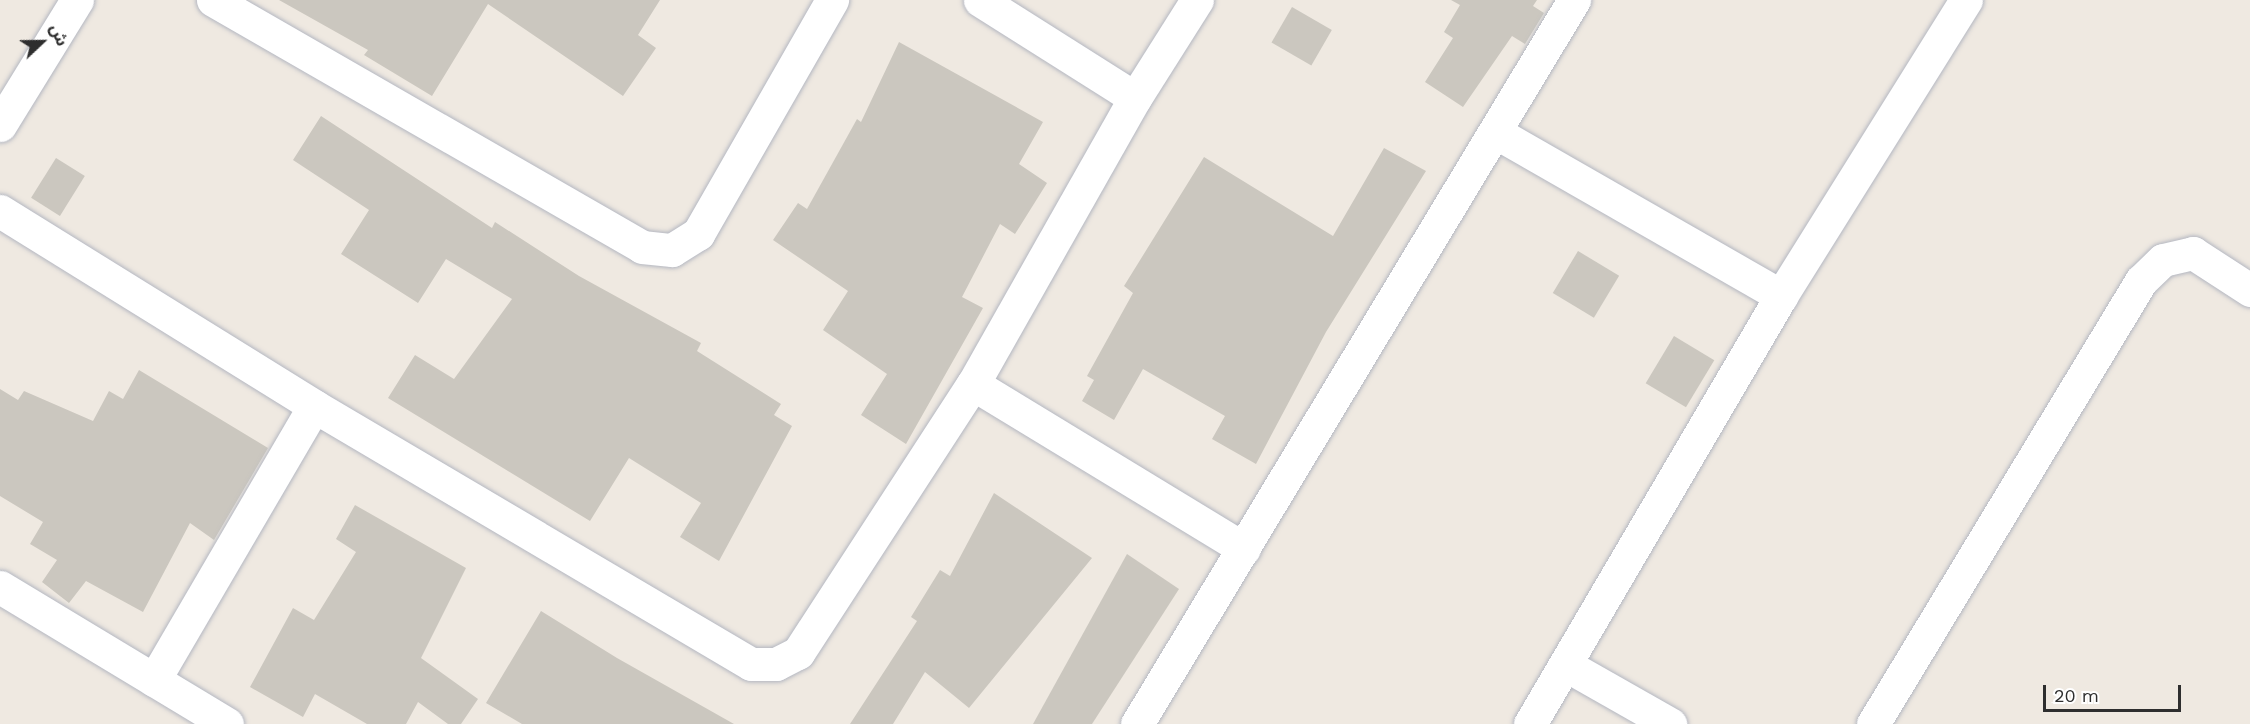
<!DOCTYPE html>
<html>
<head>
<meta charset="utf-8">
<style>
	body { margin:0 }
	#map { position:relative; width:2250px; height:724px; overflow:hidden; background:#efe9e1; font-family:"Work Sans","Noto Sans Arabic",sans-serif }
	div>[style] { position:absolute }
	.building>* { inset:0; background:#cbc7bf; transform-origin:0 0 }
	.roads { filter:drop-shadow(0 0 2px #b4b7c1) drop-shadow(0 0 2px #b4b7c1) }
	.street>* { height:33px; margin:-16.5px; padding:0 16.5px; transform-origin:16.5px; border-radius:16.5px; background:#fff }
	span { translate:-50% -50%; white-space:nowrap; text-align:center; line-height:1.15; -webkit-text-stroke:4.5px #fff; paint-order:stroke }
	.north { position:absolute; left:12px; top:12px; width:60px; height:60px; -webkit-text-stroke:4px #fff; paint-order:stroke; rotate:68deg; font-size:16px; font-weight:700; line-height:24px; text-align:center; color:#2e2e2e }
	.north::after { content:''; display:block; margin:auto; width:21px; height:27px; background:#2e2e2e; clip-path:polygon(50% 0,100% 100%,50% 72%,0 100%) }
	.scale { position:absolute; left:2043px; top:685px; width:138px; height:27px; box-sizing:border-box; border:3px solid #2e2e2e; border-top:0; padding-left:8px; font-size:18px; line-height:21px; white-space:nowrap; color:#2e2e2e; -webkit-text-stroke:4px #fff; paint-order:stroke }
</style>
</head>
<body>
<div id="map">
	<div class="building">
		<i style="clip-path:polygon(279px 0,660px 0,638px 35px,656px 48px,623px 96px,488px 4px,432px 96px,364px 55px,368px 50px)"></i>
		<i style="clip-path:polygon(1451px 0,1537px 0,1533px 6px,1544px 13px,1525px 44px,1512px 36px,1463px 107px,1425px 82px,1453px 38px,1444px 32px,1460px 5px)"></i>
		<i style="left:1292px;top:7px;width:46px;height:41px;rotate:30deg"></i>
		<i style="clip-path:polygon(899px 42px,1043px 122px,1019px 164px,1047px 183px,1015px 234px,1000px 224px,962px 297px,983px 308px,906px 444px,861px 415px,887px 374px,823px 330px,848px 291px,773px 240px,798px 203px,807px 209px,857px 119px,861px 122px)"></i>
		<i style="clip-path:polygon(321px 116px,492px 228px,495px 222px,579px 276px,701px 343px,697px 351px,781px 404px,774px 415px,792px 426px,719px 561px,680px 537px,701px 503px,629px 458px,590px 521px,388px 398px,415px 355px,454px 379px,512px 299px,446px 259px,418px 303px,341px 254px,369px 210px,293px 160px)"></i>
		<i style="clip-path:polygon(1384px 148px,1426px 171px,1326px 332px,1256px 464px,1212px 439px,1225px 416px,1143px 369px,1114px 420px,1082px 401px,1094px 380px,1087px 376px,1133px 293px,1124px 286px,1204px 157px,1333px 236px)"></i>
		<i style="left:56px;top:158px;width:34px;height:47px;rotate:32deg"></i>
		<i style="left:1578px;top:251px;width:48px;height:49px;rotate:31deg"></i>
		<i style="left:1674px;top:336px;width:47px;height:55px;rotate:31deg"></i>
		<i style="clip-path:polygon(139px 370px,268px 448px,214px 540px,190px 523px,143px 612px,86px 581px,69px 603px,42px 582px,57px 560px,30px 544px,43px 522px,0 496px,0 389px,18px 400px,24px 391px,93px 421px,109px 391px,123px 399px)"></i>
		<i style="clip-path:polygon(994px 493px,1092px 558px,969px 708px,925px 672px,893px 724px,850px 724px,917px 621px,911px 617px,940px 570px,950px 576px)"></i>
		<i style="clip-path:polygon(355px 505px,466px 568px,421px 658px,478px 699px,461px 724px,448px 724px,418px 702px,406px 724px,367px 724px,315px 694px,303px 717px,250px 687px,293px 608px,314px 620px,356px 552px,336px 539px)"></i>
		<i style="clip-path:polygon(1127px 554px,1179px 589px,1092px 724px,1033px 724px)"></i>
		<i style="clip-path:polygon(541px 611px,617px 658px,734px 724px,522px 724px,486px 703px)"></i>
	</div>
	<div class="roads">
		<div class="street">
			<i style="left:213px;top:0;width:495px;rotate:29.9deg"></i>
			<i style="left:642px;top:247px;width:30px;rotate:6deg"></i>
			<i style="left:672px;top:250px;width:31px;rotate:-32deg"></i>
			<i style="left:698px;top:234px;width:270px;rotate:-60.2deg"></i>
			<i style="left:980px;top:0;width:183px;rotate:32.3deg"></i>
			<i style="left:0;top:125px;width:147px;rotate:-58.4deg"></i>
			<i style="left:1495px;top:132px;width:330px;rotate:29.8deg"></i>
			<i style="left:0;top:211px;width:370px;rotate:31.8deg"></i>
			<i style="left:314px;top:406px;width:507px;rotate:30.56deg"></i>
			<i style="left:751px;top:664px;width:25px"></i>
			<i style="left:776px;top:664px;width:25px;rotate:-27deg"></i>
			<i style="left:798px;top:653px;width:321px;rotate:-57deg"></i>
			<i style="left:973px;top:384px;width:329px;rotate:-60.5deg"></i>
			<i style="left:1135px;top:98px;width:116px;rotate:-57.7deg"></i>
			<i style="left:973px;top:384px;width:317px;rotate:31.3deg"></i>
			<i style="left:0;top:587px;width:265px;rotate:31.1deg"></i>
			<i style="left:1566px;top:665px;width:120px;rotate:29.6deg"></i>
			<i style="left:154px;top:680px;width:317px;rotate:-59.7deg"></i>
			<i style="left:1137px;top:724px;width:846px;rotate:-58.89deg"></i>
			<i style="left:1530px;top:724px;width:496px;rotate:-59.6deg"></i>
			<i style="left:1781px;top:296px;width:349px;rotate:-58deg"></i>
			<i style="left:1873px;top:724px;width:518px;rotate:-58.83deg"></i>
			<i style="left:2141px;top:281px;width:30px;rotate:-44deg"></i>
			<i style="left:2163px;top:260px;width:31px;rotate:-13deg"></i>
			<i style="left:2193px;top:253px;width:68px;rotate:33deg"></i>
		</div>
	</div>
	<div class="north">ش</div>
	<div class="scale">20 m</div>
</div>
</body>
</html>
